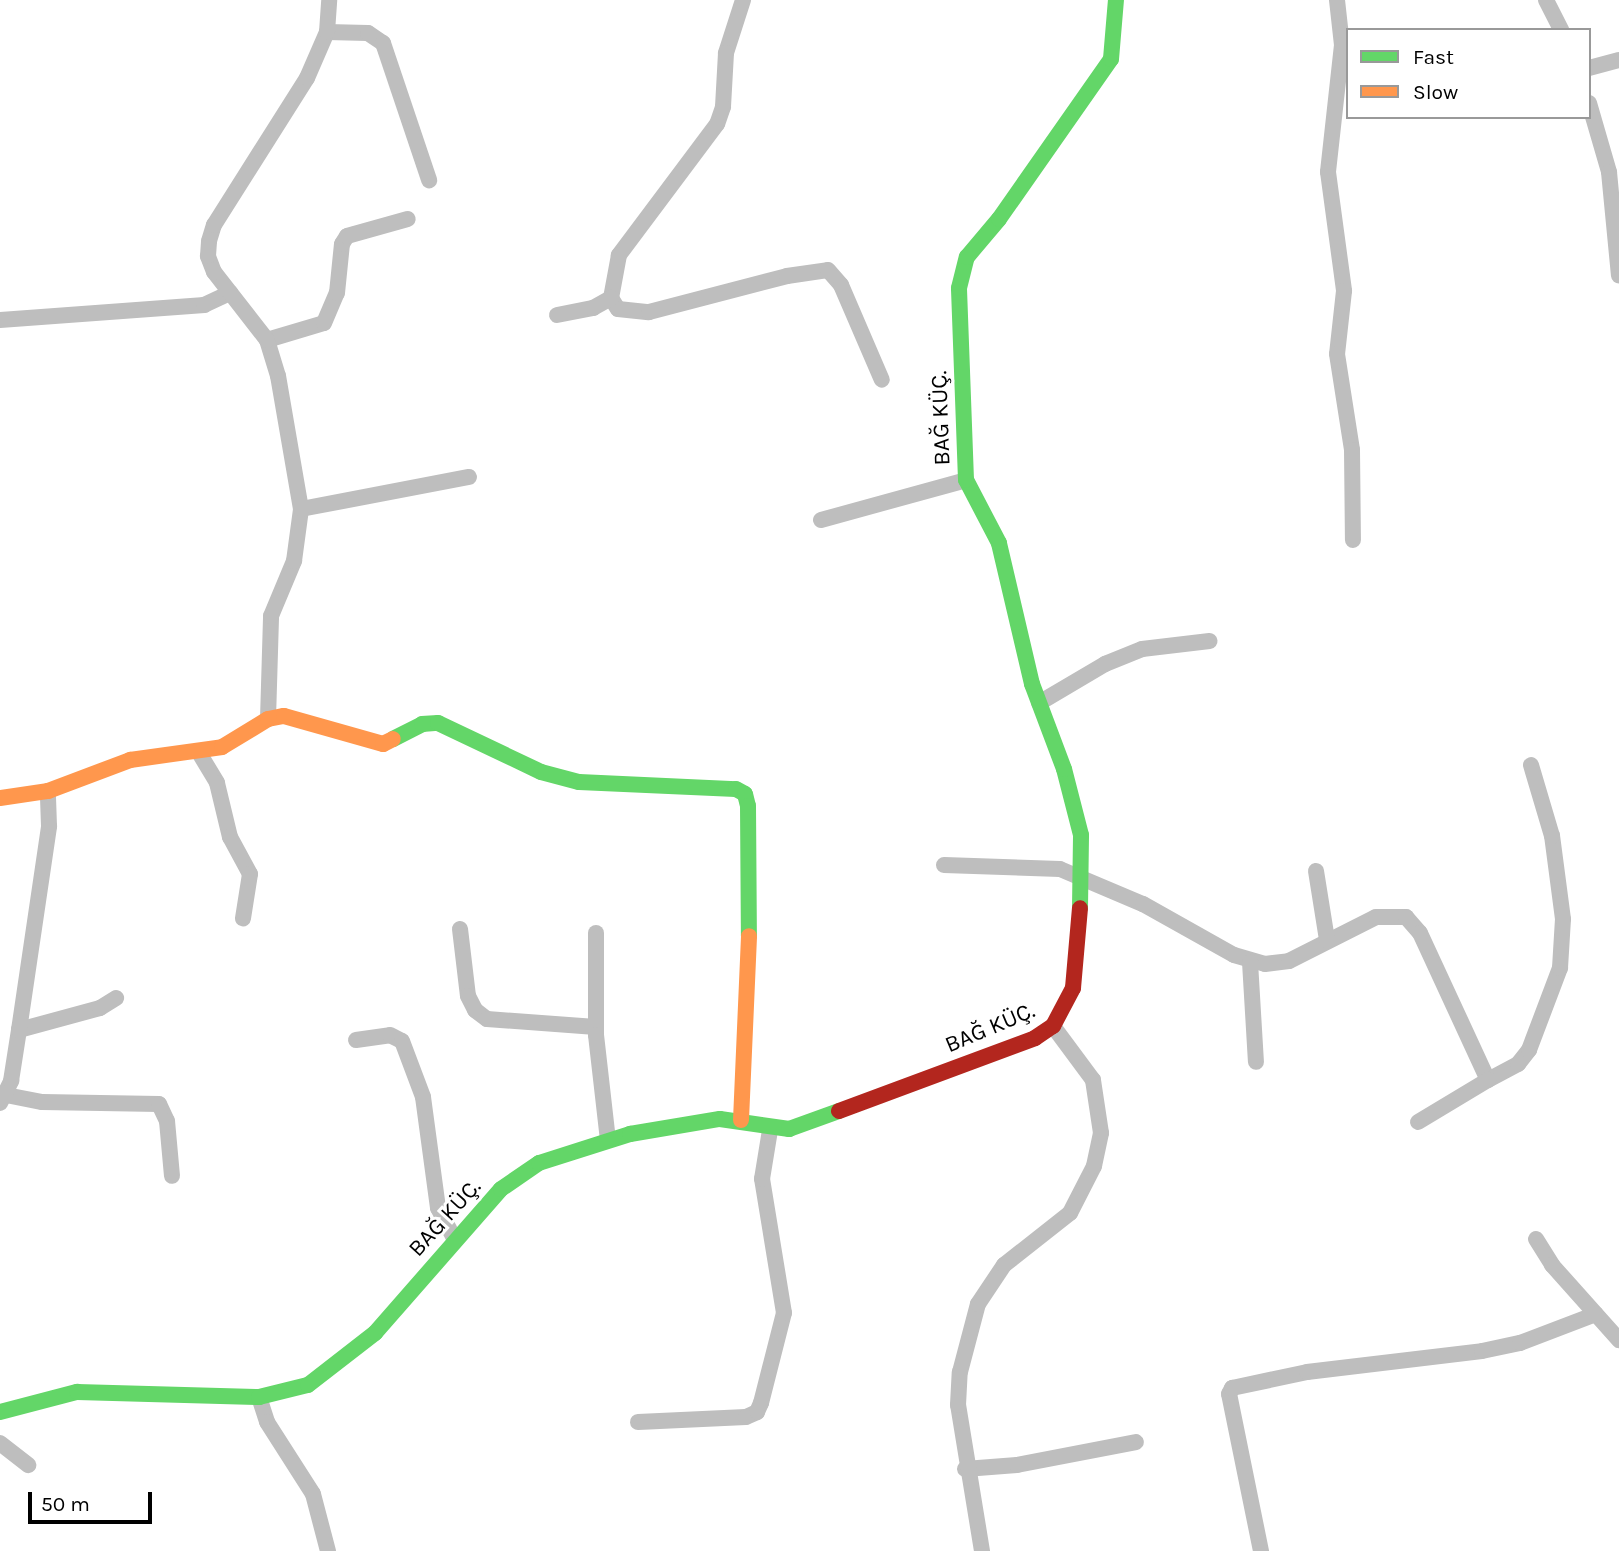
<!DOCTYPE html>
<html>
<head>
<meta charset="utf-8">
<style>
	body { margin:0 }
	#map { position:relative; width:1619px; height:1551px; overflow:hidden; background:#fff; font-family:Karla,sans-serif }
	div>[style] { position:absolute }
	.street>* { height:16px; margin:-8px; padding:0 8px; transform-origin:8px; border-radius:8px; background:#bebebe }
	.fast>* { height:16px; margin:-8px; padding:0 8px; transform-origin:8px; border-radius:8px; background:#63d668 }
	.slow>* { height:16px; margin:-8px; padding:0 8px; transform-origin:8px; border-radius:8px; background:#ff974d }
	.jam>* { height:16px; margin:-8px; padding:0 8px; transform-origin:8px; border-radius:8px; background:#b3261e }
	span { translate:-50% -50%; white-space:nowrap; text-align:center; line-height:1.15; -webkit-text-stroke:6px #fff; paint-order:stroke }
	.street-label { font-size:23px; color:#000 }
	.legend { position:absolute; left:1346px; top:28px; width:245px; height:91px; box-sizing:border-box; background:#fff; border:2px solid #999; margin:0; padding:9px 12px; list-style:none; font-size:21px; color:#000 }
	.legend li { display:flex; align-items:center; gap:14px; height:35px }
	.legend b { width:35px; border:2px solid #999 }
	.scale { position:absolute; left:28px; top:1492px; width:124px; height:32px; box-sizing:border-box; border:4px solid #000; border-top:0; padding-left:9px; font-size:21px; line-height:24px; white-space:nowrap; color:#000; -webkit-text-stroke:5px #fff; paint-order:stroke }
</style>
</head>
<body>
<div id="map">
	<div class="street">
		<i style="left:743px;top:0;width:56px;rotate:107.8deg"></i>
		<i style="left:726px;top:53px;width:54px;rotate:93.2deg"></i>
		<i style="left:723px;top:107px;width:18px;rotate:109deg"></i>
		<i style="left:717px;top:124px;width:164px;rotate:126.8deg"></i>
		<i style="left:619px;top:255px;width:44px;rotate:100.5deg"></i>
		<i style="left:611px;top:298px;width:13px;rotate:58deg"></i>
		<i style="left:618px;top:309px;width:31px;rotate:6deg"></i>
		<i style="left:649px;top:312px;width:143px;rotate:-14.6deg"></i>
		<i style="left:787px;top:276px;width:41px;rotate:-8.3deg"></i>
		<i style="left:828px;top:270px;width:20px;rotate:49deg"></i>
		<i style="left:841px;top:285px;width:103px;rotate:66.7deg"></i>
		<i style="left:1337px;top:0;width:45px;rotate:83.7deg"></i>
		<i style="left:1342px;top:45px;width:128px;rotate:96.3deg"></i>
		<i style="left:1328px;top:172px;width:120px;rotate:82.3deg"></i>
		<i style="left:1344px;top:291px;width:63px;rotate:96.3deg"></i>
		<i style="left:1337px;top:354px;width:97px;rotate:81.1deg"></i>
		<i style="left:1352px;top:450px;width:90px;rotate:89.4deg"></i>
		<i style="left:1546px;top:0;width:34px;rotate:63deg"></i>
		<i style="left:327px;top:32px;width:41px;rotate:1.4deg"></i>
		<i style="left:368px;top:33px;width:18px;rotate:34deg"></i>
		<i style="left:383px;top:43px;width:145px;rotate:71.4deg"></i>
		<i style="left:1589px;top:68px;width:31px;rotate:-15deg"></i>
		<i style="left:1589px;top:103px;width:72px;rotate:73.8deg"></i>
		<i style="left:1609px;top:172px;width:104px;rotate:84.5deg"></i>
		<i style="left:557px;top:315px;width:37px;rotate:-11deg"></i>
		<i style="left:593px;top:308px;width:21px;rotate:-29deg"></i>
		<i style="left:0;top:320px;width:205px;rotate:-4.2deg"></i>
		<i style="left:204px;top:305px;width:29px;rotate:-25deg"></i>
		<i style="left:267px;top:340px;width:59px;rotate:-16.6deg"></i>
		<i style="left:324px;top:323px;width:33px;rotate:-67deg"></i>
		<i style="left:337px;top:293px;width:49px;rotate:-84.2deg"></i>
		<i style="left:342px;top:244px;width:9px;rotate:-58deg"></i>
		<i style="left:347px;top:236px;width:63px;rotate:-15.6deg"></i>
		<i style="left:301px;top:509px;width:171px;rotate:-10.8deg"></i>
		<i style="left:821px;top:520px;width:150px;rotate:-15.4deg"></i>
		<i style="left:1039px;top:703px;width:77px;rotate:-30.6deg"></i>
		<i style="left:1105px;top:664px;width:40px;rotate:-22deg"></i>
		<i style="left:1142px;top:649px;width:68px;rotate:-6.7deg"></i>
		<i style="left:268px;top:719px;width:103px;rotate:-88.3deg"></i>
		<i style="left:271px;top:616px;width:60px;rotate:-67.3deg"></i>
		<i style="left:294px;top:561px;width:52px;rotate:-82.3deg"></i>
		<i style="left:301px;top:509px;width:135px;rotate:-99.8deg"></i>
		<i style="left:278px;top:376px;width:38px;rotate:-107deg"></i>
		<i style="left:267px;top:340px;width:86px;rotate:-127.9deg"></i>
		<i style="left:214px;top:272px;width:17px;rotate:-111deg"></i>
		<i style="left:208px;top:256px;width:15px;rotate:-86deg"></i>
		<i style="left:209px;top:241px;width:17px;rotate:-73deg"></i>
		<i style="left:214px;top:225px;width:174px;rotate:-57.7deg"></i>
		<i style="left:307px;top:78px;width:50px;rotate:-66.5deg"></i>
		<i style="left:327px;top:32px;width:32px;rotate:-86deg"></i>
		<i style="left:198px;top:751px;width:37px;rotate:59deg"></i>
		<i style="left:217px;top:783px;width:56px;rotate:76.5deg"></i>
		<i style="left:230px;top:837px;width:42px;rotate:61.6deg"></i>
		<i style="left:250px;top:874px;width:45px;rotate:99deg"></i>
		<i style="left:944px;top:865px;width:116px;rotate:2deg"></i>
		<i style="left:1060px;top:869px;width:90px;rotate:22.9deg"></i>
		<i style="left:1143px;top:904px;width:104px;rotate:29.3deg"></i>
		<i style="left:1234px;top:955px;width:32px;rotate:16deg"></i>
		<i style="left:1265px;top:964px;width:24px;rotate:-7deg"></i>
		<i style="left:1289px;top:961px;width:97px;rotate:-26.8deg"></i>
		<i style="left:1376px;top:917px;width:30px"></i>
		<i style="left:1406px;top:917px;width:21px;rotate:49deg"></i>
		<i style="left:1420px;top:933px;width:162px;rotate:65.2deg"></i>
		<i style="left:1488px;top:1080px;width:34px;rotate:-28deg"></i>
		<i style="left:1518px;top:1064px;width:18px;rotate:-52deg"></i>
		<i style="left:1529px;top:1050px;width:88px;rotate:-69.3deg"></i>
		<i style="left:1560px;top:968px;width:49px;rotate:-86.5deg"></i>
		<i style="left:1563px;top:919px;width:84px;rotate:-97.5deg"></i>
		<i style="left:1552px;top:836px;width:74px;rotate:-106.5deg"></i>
		<i style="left:1316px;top:871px;width:70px;rotate:80.9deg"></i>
		<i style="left:460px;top:929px;width:67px;rotate:83.2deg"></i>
		<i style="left:468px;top:996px;width:16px;rotate:63deg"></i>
		<i style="left:475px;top:1010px;width:15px;rotate:37deg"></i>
		<i style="left:487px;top:1019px;width:109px;rotate:4.2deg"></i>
		<i style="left:596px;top:933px;width:102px;rotate:90deg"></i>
		<i style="left:596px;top:1035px;width:106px;rotate:83.5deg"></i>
		<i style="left:1250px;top:962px;width:100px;rotate:86.6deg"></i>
		<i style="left:19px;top:1030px;width:84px;rotate:-15.2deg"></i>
		<i style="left:100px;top:1008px;width:19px;rotate:-32deg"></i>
		<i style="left:356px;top:1040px;width:34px;rotate:-8deg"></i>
		<i style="left:390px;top:1035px;width:13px;rotate:27deg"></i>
		<i style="left:402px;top:1041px;width:60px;rotate:69.4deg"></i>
		<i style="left:423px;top:1097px;width:112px;rotate:82.3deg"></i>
		<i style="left:438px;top:1208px;width:36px;rotate:62deg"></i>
		<i style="left:6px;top:1095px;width:37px;rotate:11deg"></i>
		<i style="left:42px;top:1102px;width:117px;rotate:1deg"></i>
		<i style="left:159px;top:1104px;width:19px;rotate:65deg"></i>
		<i style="left:167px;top:1121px;width:55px;rotate:84.8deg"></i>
		<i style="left:0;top:1103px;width:25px;rotate:-63deg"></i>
		<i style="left:11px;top:1081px;width:52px;rotate:-81.1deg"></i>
		<i style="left:19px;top:1030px;width:206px;rotate:-81.6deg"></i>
		<i style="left:49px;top:826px;width:35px;rotate:-92deg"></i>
		<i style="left:1418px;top:1122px;width:82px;rotate:-31deg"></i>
		<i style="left:1536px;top:1239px;width:31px;rotate:58deg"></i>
		<i style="left:1552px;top:1265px;width:101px;rotate:48.2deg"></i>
		<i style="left:259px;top:1397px;width:26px;rotate:72deg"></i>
		<i style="left:267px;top:1422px;width:85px;rotate:57.4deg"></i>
		<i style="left:313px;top:1494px;width:59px;rotate:75.3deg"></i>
		<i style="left:638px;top:1422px;width:108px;rotate:-2.7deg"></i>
		<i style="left:746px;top:1417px;width:12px;rotate:-24deg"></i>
		<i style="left:757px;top:1412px;width:10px;rotate:-66deg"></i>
		<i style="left:761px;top:1403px;width:93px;rotate:-75.7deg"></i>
		<i style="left:784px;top:1313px;width:136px;rotate:-99.3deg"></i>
		<i style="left:762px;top:1179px;width:50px;rotate:-80.7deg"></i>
		<i style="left:0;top:1443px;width:36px;rotate:38deg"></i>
		<i style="left:965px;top:1469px;width:52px;rotate:-4.4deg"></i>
		<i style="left:1017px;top:1465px;width:121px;rotate:-10.9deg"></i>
		<i style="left:982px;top:1551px;width:148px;rotate:-99.3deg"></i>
		<i style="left:958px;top:1405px;width:33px;rotate:-87deg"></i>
		<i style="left:960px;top:1372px;width:70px;rotate:-75.2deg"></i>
		<i style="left:978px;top:1304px;width:47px;rotate:-56.3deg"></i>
		<i style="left:1004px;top:1265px;width:84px;rotate:-38.2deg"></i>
		<i style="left:1070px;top:1213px;width:53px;rotate:-62.9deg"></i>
		<i style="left:1094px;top:1166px;width:34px;rotate:-78deg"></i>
		<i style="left:1101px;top:1133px;width:54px;rotate:-98.6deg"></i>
		<i style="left:1093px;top:1080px;width:67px;rotate:-126.5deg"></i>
		<i style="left:1261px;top:1551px;width:160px;rotate:-101.5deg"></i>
		<i style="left:1229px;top:1394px;width:7px;rotate:-63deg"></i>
		<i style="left:1232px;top:1388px;width:77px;rotate:-12deg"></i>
		<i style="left:1307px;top:1372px;width:176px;rotate:-6.8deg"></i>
		<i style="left:1482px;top:1351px;width:39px;rotate:-12deg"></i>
		<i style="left:1520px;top:1343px;width:81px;rotate:-20.9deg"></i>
	</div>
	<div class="fast">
		<i style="left:393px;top:739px;width:33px;rotate:-27deg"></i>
		<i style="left:422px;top:724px;width:16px;rotate:-4deg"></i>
		<i style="left:438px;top:723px;width:114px;rotate:25.4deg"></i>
		<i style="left:541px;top:772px;width:39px;rotate:15deg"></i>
		<i style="left:579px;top:782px;width:157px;rotate:2.6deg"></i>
		<i style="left:736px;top:789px;width:10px;rotate:29deg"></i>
		<i style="left:745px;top:794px;width:12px;rotate:76deg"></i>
		<i style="left:748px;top:806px;width:130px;rotate:89.6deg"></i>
		<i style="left:1080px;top:908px;width:73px;rotate:-89.2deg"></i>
		<i style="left:1081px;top:835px;width:68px;rotate:-104.4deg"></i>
		<i style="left:1064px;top:769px;width:91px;rotate:-110.6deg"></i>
		<i style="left:1032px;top:684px;width:145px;rotate:-103.2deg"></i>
		<i style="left:999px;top:543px;width:71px;rotate:-117.6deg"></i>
		<i style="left:966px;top:480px;width:192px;rotate:-92.1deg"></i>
		<i style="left:959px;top:288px;width:32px;rotate:-76deg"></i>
		<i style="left:967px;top:257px;width:50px;rotate:-49.9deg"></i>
		<i style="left:999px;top:219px;width:195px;rotate:-55deg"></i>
		<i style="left:1111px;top:59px;width:59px;rotate:-85.2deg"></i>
		<i style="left:0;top:1412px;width:80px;rotate:-14.6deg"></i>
		<i style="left:77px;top:1392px;width:182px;rotate:1.6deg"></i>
		<i style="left:259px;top:1397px;width:50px;rotate:-13.8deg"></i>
		<i style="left:308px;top:1385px;width:85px;rotate:-37.8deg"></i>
		<i style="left:375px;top:1333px;width:191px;rotate:-48.8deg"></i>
		<i style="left:501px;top:1189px;width:46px;rotate:-34.4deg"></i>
		<i style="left:539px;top:1163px;width:96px;rotate:-17.7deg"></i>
		<i style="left:630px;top:1134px;width:91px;rotate:-9.5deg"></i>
		<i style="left:720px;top:1119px;width:70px;rotate:8.2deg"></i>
		<i style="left:789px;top:1129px;width:53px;rotate:-19.8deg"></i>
	</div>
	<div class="slow">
		<i style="left:0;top:798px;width:49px;rotate:-8.3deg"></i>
		<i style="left:48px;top:791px;width:88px;rotate:-20.7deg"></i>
		<i style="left:130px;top:760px;width:93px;rotate:-8deg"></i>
		<i style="left:222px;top:747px;width:54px;rotate:-31.3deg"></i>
		<i style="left:268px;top:719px;width:16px;rotate:-11deg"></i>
		<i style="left:284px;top:716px;width:103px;rotate:15.8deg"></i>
		<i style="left:383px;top:744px;width:11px;rotate:-27deg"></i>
		<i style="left:741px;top:1120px;width:184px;rotate:-87.5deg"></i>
	</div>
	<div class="jam">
		<i style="left:839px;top:1111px;width:209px;rotate:-20.4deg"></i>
		<i style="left:1035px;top:1038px;width:22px;rotate:-34deg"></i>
		<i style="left:1053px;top:1026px;width:43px;rotate:-62.2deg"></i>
		<i style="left:1073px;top:988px;width:80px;rotate:-85deg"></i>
	</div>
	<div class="street-label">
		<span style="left:941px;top:418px;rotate:-92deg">BAĞ KÜÇ.</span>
		<span style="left:990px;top:1028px;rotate:-23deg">BAĞ KÜÇ.</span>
		<span style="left:445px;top:1218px;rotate:-48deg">BAĞ KÜÇ.</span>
	</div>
	<ul class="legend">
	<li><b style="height:9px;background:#63d668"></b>Fast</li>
	<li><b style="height:9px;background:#ff974d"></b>Slow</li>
	</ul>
	<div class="scale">50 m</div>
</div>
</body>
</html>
